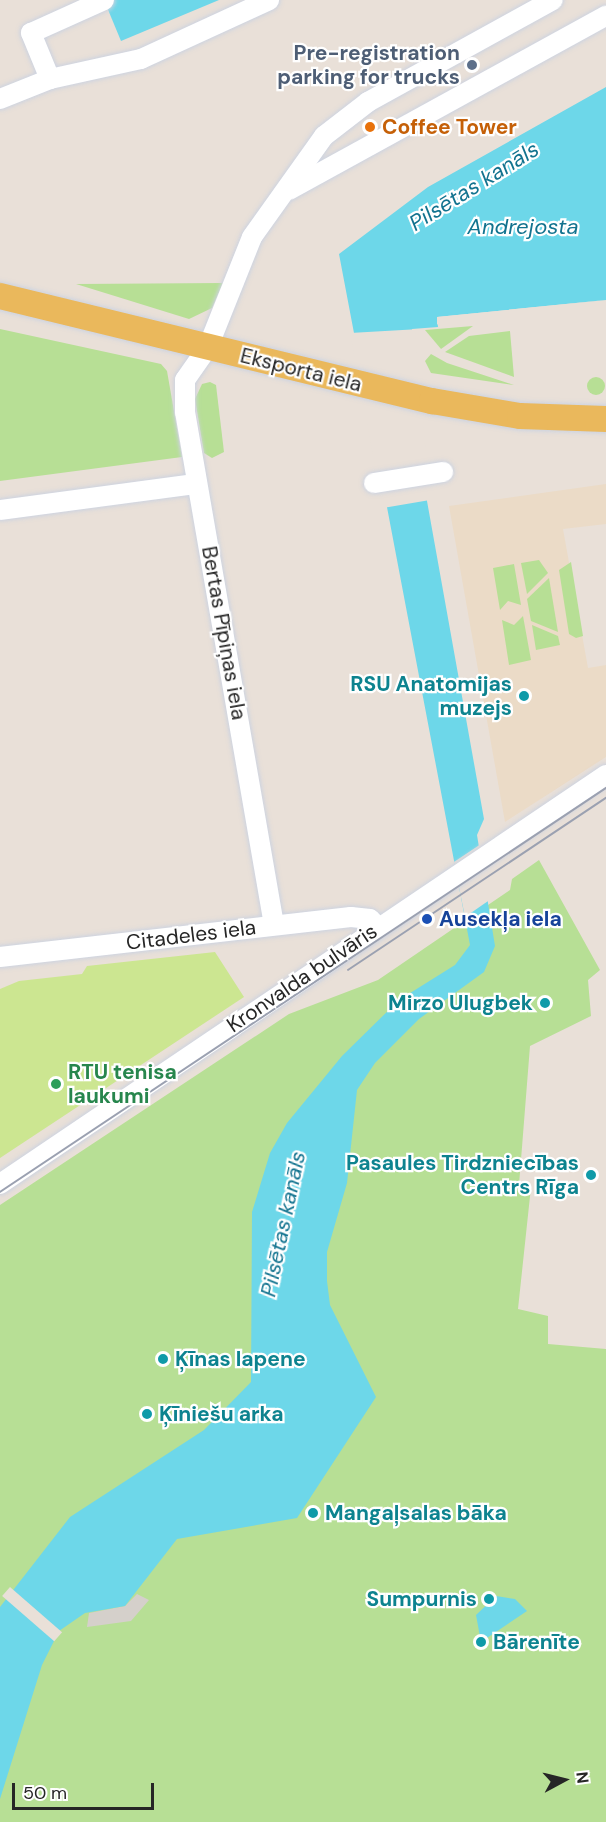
<!DOCTYPE html>
<html>
<head>
<meta charset="utf-8">
<style>
	body { margin:0 }
	#map { position:relative; width:606px; height:1822px; overflow:hidden; background:#e9e0d8; font-family:"DM Sans",sans-serif }
	div>[style] { position:absolute }
	.education>* { inset:0; background:#ebdbc7 }
	.green>* { inset:0; background:#b7df95 }
	.round { border-radius:50% }
	.pitch>* { inset:0; background:#cce691 }
	.plaza>* { inset:0; background:#d5d0cb }
	.water>* { inset:0; background:#6dd7e9 }
	.pier>* { inset:0; background:#e9e0d8; transform-origin:0 0 }
	.roads { filter:drop-shadow(0 0 2px #cdd3e0) drop-shadow(0 0 2px #cdd3e0) }
	.minor>* { height:20px; margin:-10px; padding:0 10px; transform-origin:10px; border-radius:10px; background:#fff }
	.major>* { height:26px; margin:-13px; padding:0 13px; transform-origin:13px; border-radius:13px; background:#eab85c }
	.tram>* { height:1.5px; margin:-0.75px; padding:0 0.75px; transform-origin:0.75px; border-radius:0.75px; background:#9ba1b1 }
	.dots>* { width:16px; height:16px; translate:-50% -50%; box-sizing:border-box; border:3px solid #fff; border-radius:50% }
	span { translate:-50% -50%; white-space:nowrap; text-align:center; line-height:1.15; -webkit-text-stroke:4.5px #fff; paint-order:stroke }
	.service-label { font-size:21px; color:#4e5e75; font-weight:700 }
	.right { translate:-100% -50%; text-align:right }
	.food-label { font-size:21px; color:#c56008; font-weight:700 }
	.left { translate:0 -50%; text-align:left }
	.street-label { font-size:21px; color:#262626 }
	.culture-label { font-size:21px; color:#0d838f; font-weight:700 }
	.transit-label { font-size:21px; color:#164399; font-weight:700 }
	.leisure-label { font-size:21px; color:#27864d; font-weight:700 }
	.water-label { font-size:22px; color:#12738f; font-style:italic }
	.north { position:absolute; left:534px; top:1750px; width:60px; height:60px; -webkit-text-stroke:4px #fff; paint-order:stroke; rotate:83deg; font-size:16px; font-weight:700; line-height:24px; text-align:center; color:#262626 }
	.north::after { content:''; display:block; margin:auto; width:21px; height:27px; background:#262626; clip-path:polygon(50% 0,100% 100%,50% 72%,0 100%) }
	.scale { position:absolute; left:12px; top:1783px; width:142px; height:27px; box-sizing:border-box; border:3px solid #262626; border-top:0; padding-left:8px; font-size:18px; line-height:21px; white-space:nowrap; color:#262626; -webkit-text-stroke:4px #fff; paint-order:stroke }
</style>
</head>
<body>
<div id="map">
	<div class="education">
		<i style="clip-path:polygon(606px 484px,606px 524px,563px 529px,588px 668px,606px 665px,606px 757px,505px 822px,449px 506px)"></i>
	</div>
	<div class="green">
		<i style="clip-path:polygon(223px 283px,212px 308px,189px 319px,76px 284px)"></i>
		<i style="clip-path:polygon(473px 326px,441px 349px,425px 330px)"></i>
		<i style="clip-path:polygon(0 329px,161px 364px,167px 371px,182px 457px,0 481px)"></i>
		<i style="clip-path:polygon(510px 331px,514px 377px,445px 352px,469px 336px)"></i>
		<i style="clip-path:polygon(431px 354px,447px 363px,514px 385px,431px 373px,425px 361px)"></i>
		<i class="round" style="left:587px;top:377px;width:18px;height:18px"></i>
		<i style="clip-path:polygon(210px 382px,216px 385px,224px 452px,212px 458px,204px 453px,195px 399px,202px 384px)"></i>
		<i style="clip-path:polygon(539px 560px,548px 573px,527px 594px,521px 563px)"></i>
		<i style="clip-path:polygon(571px 562px,583px 636px,576px 638px,569px 634px,559px 570px)"></i>
		<i style="clip-path:polygon(514px 564px,521px 605px,508px 601px,500px 610px,493px 568px)"></i>
		<i style="clip-path:polygon(549px 578px,558px 632px,531px 621px,527px 599px)"></i>
		<i style="clip-path:polygon(523px 616px,531px 660px,509px 665px,502px 620px,514px 625px)"></i>
		<i style="clip-path:polygon(532px 625px,558px 636px,560px 645px,536px 650px)"></i>
		<i style="clip-path:polygon(539px 860px,600px 970px,588px 980px,591px 1016px,530px 1046px,519px 1185px,531px 1187px,518px 1309px,548px 1316px,548px 1344px,606px 1349px,606px 1822px,0 1822px,0 1205px,289px 1014px,378px 980px,510px 890px,512px 879px)"></i>
	</div>
	<div class="pitch">
		<i style="clip-path:polygon(215px 952px,244px 997px,0 1158px,0 989px,19px 981px,82px 974px,87px 966px)"></i>
	</div>
	<div class="plaza">
		<i style="clip-path:polygon(137px 1594px,149px 1600px,131px 1621px,87px 1627px,89px 1613px,125px 1606px)"></i>
	</div>
	<div class="water">
		<i style="clip-path:polygon(104px 0,219px 0,121px 41px)"></i>
		<i style="clip-path:polygon(606px 87px,606px 300px,437px 317px,438px 327px,412px 329px,427px 501px,484px 819px,477px 835px,495px 946px,484px 972px,419px 1019px,375px 1063px,357px 1090px,347px 1183px,327px 1252px,327px 1281px,330px 1305px,376px 1397px,297px 1518px,177px 1539px,125px 1606px,85px 1613px,59px 1631px,42px 1665px,0 1799px,0 1607px,70px 1517px,204px 1430px,251px 1382px,252px 1212px,270px 1153px,287px 1123px,342px 1056px,399px 1000px,455px 965px,470px 945px,339px 254px,428px 187px)"></i>
		<i style="clip-path:polygon(496px 1596px,515px 1599px,527px 1611px,481px 1642px,476px 1615px)"></i>
	</div>
	<div class="pier">
		<i style="clip-path:polygon(606px 300px,440px 319px,441px 327px,437px 324px,437px 317px)"></i>
		<i style="clip-path:polygon(420px 329px,415px 332px,430px 500px,383px 508px,350px 333px)"></i>
		<i style="clip-path:polygon(481px 844px,491px 899px,465px 917px,454px 862px)"></i>
		<i style="left:10px;top:1587px;width:69px;height:12px;rotate:41deg"></i>
	</div>
	<div class="roads">
		<div class="minor">
			<i style="left:50px;top:79px;width:50px;rotate:-112.4deg"></i>
			<i style="left:31px;top:33px;width:80px;rotate:-24.3deg"></i>
			<i style="left:0;top:99px;width:54px;rotate:-21.8deg"></i>
			<i style="left:50px;top:79px;width:93px;rotate:-12.4deg"></i>
			<i style="left:141px;top:59px;width:141px;rotate:-24.7deg"></i>
			<i style="left:289px;top:190px;width:362px;rotate:-28.8deg"></i>
			<i style="left:374px;top:483px;width:70px;rotate:-9.1deg"></i>
			<i style="left:0;top:510px;width:198px;rotate:-7.6deg"></i>
			<i style="left:274px;top:925px;width:521px;rotate:-99.84deg"></i>
			<i style="left:185px;top:412px;width:32px;rotate:-90deg"></i>
			<i style="left:185px;top:380px;width:40px;rotate:-55.1deg"></i>
			<i style="left:208px;top:347px;width:118px;rotate:-68.2deg"></i>
			<i style="left:252px;top:237px;width:124px;rotate:-54.5deg"></i>
			<i style="left:324px;top:136px;width:56px;rotate:-37.7deg"></i>
			<i style="left:368px;top:102px;width:211px;rotate:-28.9deg"></i>
			<i style="left:0;top:957px;width:353px;rotate:-6.5deg"></i>
			<i style="left:351px;top:917px;width:19px;rotate:6deg"></i>
			<i style="left:370px;top:919px;width:11px;rotate:45deg"></i>
			<i style="left:0;top:1184px;width:731px;rotate:-34.02deg"></i>
		</div>
		<div class="major">
			<i style="left:0;top:296px;width:445px;rotate:13.7deg"></i>
			<i style="left:432px;top:401px;width:89px;rotate:9.7deg"></i>
			<i style="left:520px;top:416px;width:86px;rotate:2deg"></i>
		</div>
	</div>
	<div class="tram">
		<i style="left:348px;top:970px;width:310px;rotate:-33.7deg"></i>
		<i style="left:0;top:1192px;width:728px;rotate:-33.69deg"></i>
	</div>
	<div class="dots">
		<i style="left:472px;top:65px;background:#5c6f8a"></i>
		<i style="left:370px;top:127px;background:#e8710a"></i>
		<i style="left:524px;top:696px;background:#0f9aa8"></i>
		<i style="left:427px;top:919px;background:#1a4fb4"></i>
		<i style="left:545px;top:1003px;background:#0f9aa8"></i>
		<i style="left:56px;top:1084px;background:#2e9e5b"></i>
		<i style="left:591px;top:1175px;background:#0f9aa8"></i>
		<i style="left:163px;top:1359px;background:#0f9aa8"></i>
		<i style="left:147px;top:1414px;background:#0f9aa8"></i>
		<i style="left:313px;top:1513px;background:#0f9aa8"></i>
		<i style="left:489px;top:1599px;background:#0f9aa8"></i>
		<i style="left:481px;top:1642px;background:#0f9aa8"></i>
	</div>
	<div class="service-label">
		<span class="right" style="left:460px;top:65px">Pre-registration<br>parking for trucks</span>
	</div>
	<div class="food-label">
		<span class="left" style="left:382px;top:127px">Coffee Tower</span>
	</div>
	<div class="street-label">
		<span style="left:301px;top:370px;rotate:14deg">Eksporta iela</span>
		<span style="left:224px;top:633px;rotate:80deg">Bertas Pīpiņas iela</span>
		<span style="left:191px;top:935px;rotate:-7deg">Citadeles iela</span>
		<span style="left:302px;top:978px;rotate:-34deg">Kronvalda bulvāris</span>
	</div>
	<div class="culture-label">
		<span class="right" style="left:512px;top:696px">RSU Anatomijas<br>muzejs</span>
		<span class="right" style="left:533px;top:1003px">Mirzo Ulugbek</span>
		<span class="right" style="left:579px;top:1175px">Pasaules Tirdzniecības<br>Centrs Rīga</span>
		<span class="left" style="left:175px;top:1359px">Ķīnas lapene</span>
		<span class="left" style="left:159px;top:1414px">Ķīniešu arka</span>
		<span class="left" style="left:325px;top:1513px">Mangaļsalas bāka</span>
		<span class="right" style="left:477px;top:1599px">Sumpurnis</span>
		<span class="left" style="left:493px;top:1642px">Bārenīte</span>
	</div>
	<div class="transit-label">
		<span class="left" style="left:439px;top:919px">Ausekļa iela</span>
	</div>
	<div class="leisure-label">
		<span class="left" style="left:68px;top:1084px">RTU tenisa<br>laukumi</span>
	</div>
	<div class="water-label">
		<span style="left:474px;top:186px;rotate:-32deg">Pilsētas kanāls</span>
		<span style="left:523px;top:227px">Andrejosta</span>
		<span style="left:283px;top:1224px;rotate:-78deg">Pilsētas kanāls</span>
	</div>
	<div class="north">N</div>
	<div class="scale">50 m</div>
</div>
</body>
</html>
